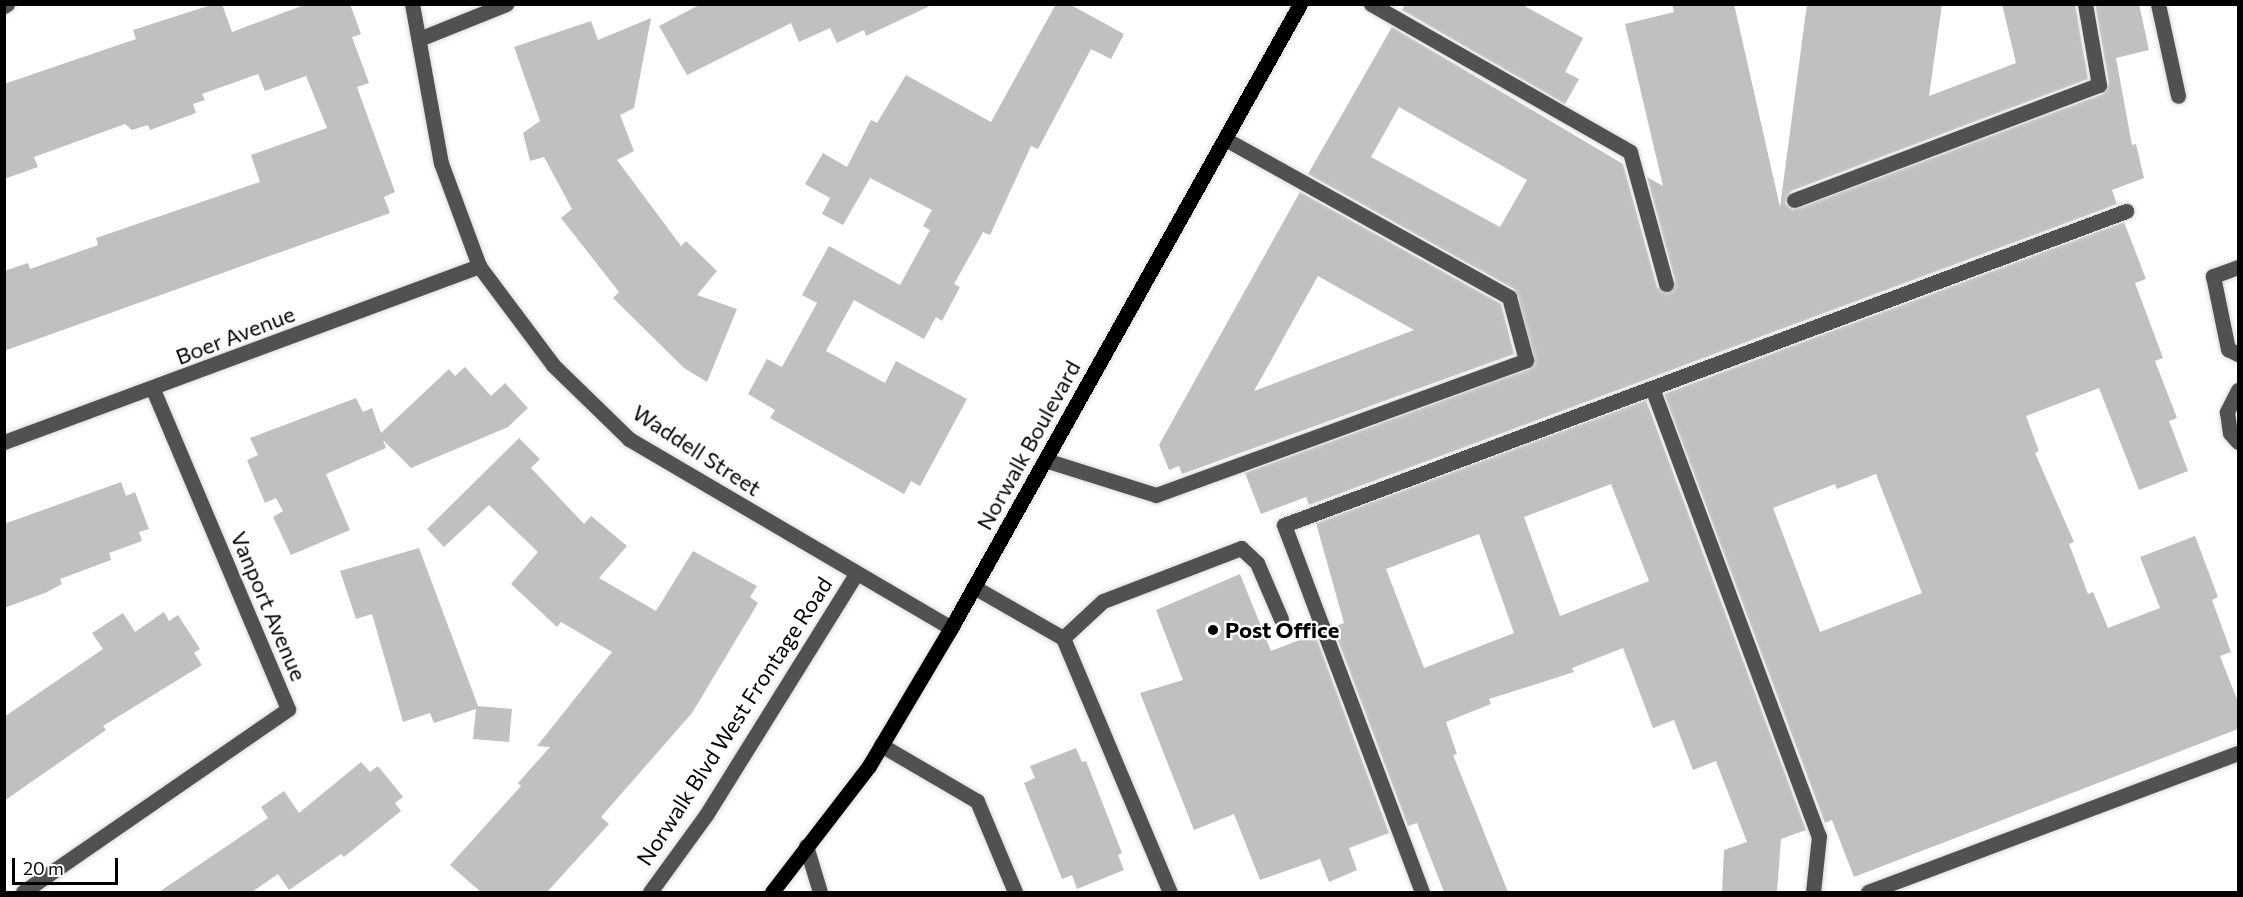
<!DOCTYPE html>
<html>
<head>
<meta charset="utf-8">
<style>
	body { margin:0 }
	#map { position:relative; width:2243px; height:897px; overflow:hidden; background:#fff; font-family:Commissioner,sans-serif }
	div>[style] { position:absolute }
	.building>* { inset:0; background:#c0c0c0 }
	.roads { filter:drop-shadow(0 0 2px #dbdbdb) drop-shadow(0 0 2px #dbdbdb) }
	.minor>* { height:15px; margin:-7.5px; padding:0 7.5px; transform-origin:7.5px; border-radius:7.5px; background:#515151 }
	.major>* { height:15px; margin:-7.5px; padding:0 7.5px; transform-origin:7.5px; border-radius:7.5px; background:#000 }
	.dots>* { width:16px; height:16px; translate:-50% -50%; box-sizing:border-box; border:3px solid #fff; border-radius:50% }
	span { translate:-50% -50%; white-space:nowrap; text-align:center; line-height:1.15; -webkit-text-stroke:4.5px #fff; paint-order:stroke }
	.street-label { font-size:22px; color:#000 }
	.poi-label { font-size:22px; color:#000; font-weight:700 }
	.left { translate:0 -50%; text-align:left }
	.frame { position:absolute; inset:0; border:6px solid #000; pointer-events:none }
	.scale { position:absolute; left:12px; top:858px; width:106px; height:27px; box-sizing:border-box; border:3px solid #000; border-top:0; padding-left:8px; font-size:18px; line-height:21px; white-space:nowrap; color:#000; -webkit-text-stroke:4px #fff; paint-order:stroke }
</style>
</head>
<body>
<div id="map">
	<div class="building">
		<i style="clip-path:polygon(214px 4px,222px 4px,232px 32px,307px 4px,350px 4px,361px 34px,352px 37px,369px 83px,357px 87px,395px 192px,384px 197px,390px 213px,4px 351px,4px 271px,28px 263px,30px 269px,98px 245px,96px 238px,260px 182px,251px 155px,327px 128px,306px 76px,265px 91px,258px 74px,202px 94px,205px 100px,193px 104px,196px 113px,150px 130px,148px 125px,132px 130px,125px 124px,34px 157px,38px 167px,4px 179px,4px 84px,136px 39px,133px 30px)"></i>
		<i style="clip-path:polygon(701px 4px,934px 4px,866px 36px,864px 30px,837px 43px,830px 28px,799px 42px,791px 23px,687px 75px,659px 26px)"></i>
		<i style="clip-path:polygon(1056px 4px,1069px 4px,1124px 34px,1111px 59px,1091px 49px,1038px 149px,1031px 146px,990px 235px,983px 232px,954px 284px,960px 287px,942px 321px,936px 317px,924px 339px,854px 300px,826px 351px,885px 383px,896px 361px,967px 399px,920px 486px,911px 481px,904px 494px,770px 418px,775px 410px,748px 394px,767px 359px,782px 367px,817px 303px,802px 295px,829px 246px,900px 285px,930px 230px,923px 226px,932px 210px,870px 178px,843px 225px,822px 214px,830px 198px,805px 184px,823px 153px,847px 167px,871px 120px,877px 123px,906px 75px,991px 122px)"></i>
		<i style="clip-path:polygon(1405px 4px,1521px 4px,1583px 38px,1565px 72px,1579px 79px,1565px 104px,1402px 10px)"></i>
		<i style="clip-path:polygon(evenodd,1672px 4px,1734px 4px,1780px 207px,1807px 4px,1942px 4px,1929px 96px,2016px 63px,2002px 4px,2075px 4px,2088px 79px,1791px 191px,1785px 203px,1793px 210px,2103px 94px,2109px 83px,2095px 4px,2139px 4px,2149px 50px,2116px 58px,2132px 145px,2136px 144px,2144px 178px,2112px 190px,2117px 204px,1309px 505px,1306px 497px,1261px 514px,1245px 473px,1529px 369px,1535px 363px,1514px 289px,1308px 174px,1392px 27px,1623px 164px,1657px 287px,1668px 293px,1675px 281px,1647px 177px,1663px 186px,1625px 24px,1674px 12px,1672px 4px,1399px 107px,1527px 180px,1500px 227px,1371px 157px,1399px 107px)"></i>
		<i style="clip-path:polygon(651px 18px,634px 108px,620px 115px,634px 151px,617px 160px,681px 246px,686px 241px,717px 271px,697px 295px,737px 309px,707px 382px,684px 368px,613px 298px,619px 292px,561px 218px,572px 209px,544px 157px,530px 161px,523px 133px,540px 121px,514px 47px,591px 21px,598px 40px)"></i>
		<i style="clip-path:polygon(evenodd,1300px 192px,1501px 304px,1514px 354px,1182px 474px,1179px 466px,1169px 470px,1159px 445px,1300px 192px,1318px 276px,1414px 330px,1254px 391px,1318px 276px)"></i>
		<i style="clip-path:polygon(evenodd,2124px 222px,2146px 279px,2135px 283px,2163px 358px,2155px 361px,2177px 418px,2169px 421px,2188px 471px,2139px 490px,2099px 388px,2026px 416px,2039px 451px,2035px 453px,2074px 542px,2069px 544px,2088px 594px,2093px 592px,2108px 628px,2160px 608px,2140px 557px,2195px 536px,2218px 597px,2212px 600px,2231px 652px,2220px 656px,2238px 702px,2238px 729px,1854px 877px,1832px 820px,1825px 823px,1664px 394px,2124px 222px,1876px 474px,1922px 593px,1820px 632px,1773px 508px,1835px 484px,1837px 489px,1876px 474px)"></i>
		<i style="clip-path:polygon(465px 367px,491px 396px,505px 383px,528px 408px,508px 427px,411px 468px,383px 440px,386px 448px,326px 474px,350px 530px,291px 555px,273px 517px,283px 511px,276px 498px,265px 503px,247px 460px,258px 455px,250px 438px,356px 398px,363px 412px,372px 408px,381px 433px,449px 369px,455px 376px)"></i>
		<i style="clip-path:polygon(evenodd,1646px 400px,1806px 830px,1781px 839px,1777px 892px,1722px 892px,1724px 850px,1747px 842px,1716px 761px,1693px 770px,1674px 720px,1653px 728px,1623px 648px,1572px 668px,1574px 672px,1489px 699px,1491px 704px,1446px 722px,1457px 754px,1453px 755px,1508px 892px,1444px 892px,1417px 823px,1408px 826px,1333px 627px,1344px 623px,1316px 523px,1646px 400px,1611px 484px,1649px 581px,1560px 616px,1524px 517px,1611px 484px,1646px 400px,1479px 534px,1514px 633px,1424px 668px,1386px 569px,1479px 534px)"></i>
		<i style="clip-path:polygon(519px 438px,540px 459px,531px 468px,584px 524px,591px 516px,627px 546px,599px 578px,656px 611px,693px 551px,757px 586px,750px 597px,758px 603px,692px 713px,601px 817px,609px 824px,547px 892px,481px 892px,450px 865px,521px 786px,518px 783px,550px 747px,537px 746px,612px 652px,561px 622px,557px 627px,511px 584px,538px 552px,489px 505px,444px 547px,427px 529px)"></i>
		<i style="clip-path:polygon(121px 482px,126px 496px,135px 492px,149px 529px,139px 532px,142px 541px,109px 553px,111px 560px,60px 579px,62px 584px,45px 593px,4px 608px,4px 524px)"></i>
		<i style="clip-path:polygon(419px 548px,478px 706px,512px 709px,509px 742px,473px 739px,476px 709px,434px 723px,430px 713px,403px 722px,372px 614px,356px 619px,340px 571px)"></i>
		<i style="clip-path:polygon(1240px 574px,1271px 651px,1315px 634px,1389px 833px,1349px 848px,1357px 870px,1329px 882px,1320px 859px,1260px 880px,1234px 814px,1194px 830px,1140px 693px,1183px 680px,1156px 610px)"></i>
		<i style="clip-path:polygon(164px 612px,169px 621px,178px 615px,200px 649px,194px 653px,202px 665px,103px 726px,106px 730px,4px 801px,4px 717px,103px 649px,92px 633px,123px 613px,135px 632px)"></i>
		<i style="clip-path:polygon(1076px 748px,1082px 762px,1086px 761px,1122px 853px,1118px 855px,1124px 870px,1077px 889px,1072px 875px,1062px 879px,1024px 783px,1035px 778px,1030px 766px)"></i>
		<i style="clip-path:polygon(361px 762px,370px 772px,378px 766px,403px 797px,395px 803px,401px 811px,344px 857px,341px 854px,289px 890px,278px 874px,252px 892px,159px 892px,268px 818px,261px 807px,284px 791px,299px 813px)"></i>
	</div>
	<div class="roads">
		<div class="minor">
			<i style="left:412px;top:4px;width:162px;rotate:79.7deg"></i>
			<i style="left:441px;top:163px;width:110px;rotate:69.7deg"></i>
			<i style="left:479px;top:266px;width:124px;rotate:53.2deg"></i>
			<i style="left:553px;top:365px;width:106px;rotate:44.2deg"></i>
			<i style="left:629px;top:439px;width:373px;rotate:30.4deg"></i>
			<i style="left:1371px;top:4px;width:298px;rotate:29.7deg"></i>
			<i style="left:1630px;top:152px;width:137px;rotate:74.7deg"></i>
			<i style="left:2158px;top:4px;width:94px;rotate:77.7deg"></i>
			<i style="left:4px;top:6px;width:4px;rotate:-34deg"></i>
			<i style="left:419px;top:39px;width:94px;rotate:-21.9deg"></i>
			<i style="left:1794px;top:200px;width:326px;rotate:-20.7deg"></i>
			<i style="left:2099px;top:85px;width:82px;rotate:-99.8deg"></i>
			<i style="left:2238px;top:267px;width:27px;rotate:160deg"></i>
			<i style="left:2213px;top:276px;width:75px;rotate:78.4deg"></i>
			<i style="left:2228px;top:349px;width:11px;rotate:27deg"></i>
			<i style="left:1652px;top:388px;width:478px;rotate:69.6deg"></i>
			<i style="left:1819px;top:836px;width:56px;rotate:96.1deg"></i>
			<i style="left:2238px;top:390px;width:25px;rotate:117deg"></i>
			<i style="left:2227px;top:412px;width:21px;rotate:82deg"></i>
			<i style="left:2230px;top:433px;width:12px;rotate:48deg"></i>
			<i style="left:4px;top:442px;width:507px;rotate:-20.33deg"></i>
			<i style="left:1045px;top:460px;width:116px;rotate:17.5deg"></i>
			<i style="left:1156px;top:495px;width:394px;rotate:-20deg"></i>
			<i style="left:1526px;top:360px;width:65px;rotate:-105.1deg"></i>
			<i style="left:1509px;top:297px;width:325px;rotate:-150.9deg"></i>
			<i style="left:974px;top:587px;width:103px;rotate:29.8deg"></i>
			<i style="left:1063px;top:638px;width:276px;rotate:67.2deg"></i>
			<i style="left:1063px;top:638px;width:54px;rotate:-42.8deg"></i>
			<i style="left:1103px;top:601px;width:148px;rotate:-21deg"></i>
			<i style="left:1241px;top:548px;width:22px;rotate:43deg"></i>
			<i style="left:1257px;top:563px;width:61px;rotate:66.8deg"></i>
			<i style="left:881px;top:745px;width:111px;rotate:30.3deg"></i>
			<i style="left:977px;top:801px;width:99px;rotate:67.3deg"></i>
			<i style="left:806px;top:846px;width:48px;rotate:73.1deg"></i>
			<i style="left:23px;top:892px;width:322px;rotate:-34.6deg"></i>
			<i style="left:288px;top:709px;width:346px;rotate:-112.9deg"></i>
			<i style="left:650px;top:892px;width:95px;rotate:-54deg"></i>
			<i style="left:706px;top:815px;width:284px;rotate:-58.1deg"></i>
			<i style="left:1422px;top:892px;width:392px;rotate:-110.6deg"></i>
			<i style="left:1284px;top:525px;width:899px;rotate:-20.45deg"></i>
			<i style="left:1868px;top:892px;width:395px;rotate:-20.6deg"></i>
		</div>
		<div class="major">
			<i style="left:772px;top:892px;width:159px;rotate:-52.4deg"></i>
			<i style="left:869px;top:766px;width:161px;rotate:-59.3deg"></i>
			<i style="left:951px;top:628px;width:715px;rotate:-60.78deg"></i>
		</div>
	</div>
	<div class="dots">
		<i style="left:1213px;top:630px;background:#000"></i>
	</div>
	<div class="street-label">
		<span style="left:235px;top:335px;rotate:-21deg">Boer Avenue</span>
		<span style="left:1028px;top:445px;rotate:-61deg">Norwalk Boulevard</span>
		<span style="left:697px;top:450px;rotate:33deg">Waddell Street</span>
		<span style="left:269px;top:606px;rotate:67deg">Vanport Avenue</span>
		<span style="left:734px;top:721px;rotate:-57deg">Norwalk Blvd West Frontage Road</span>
	</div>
	<div class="poi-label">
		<span class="left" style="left:1225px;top:630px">Post Office</span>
	</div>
	<div class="frame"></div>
	<div class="scale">20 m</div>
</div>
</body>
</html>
